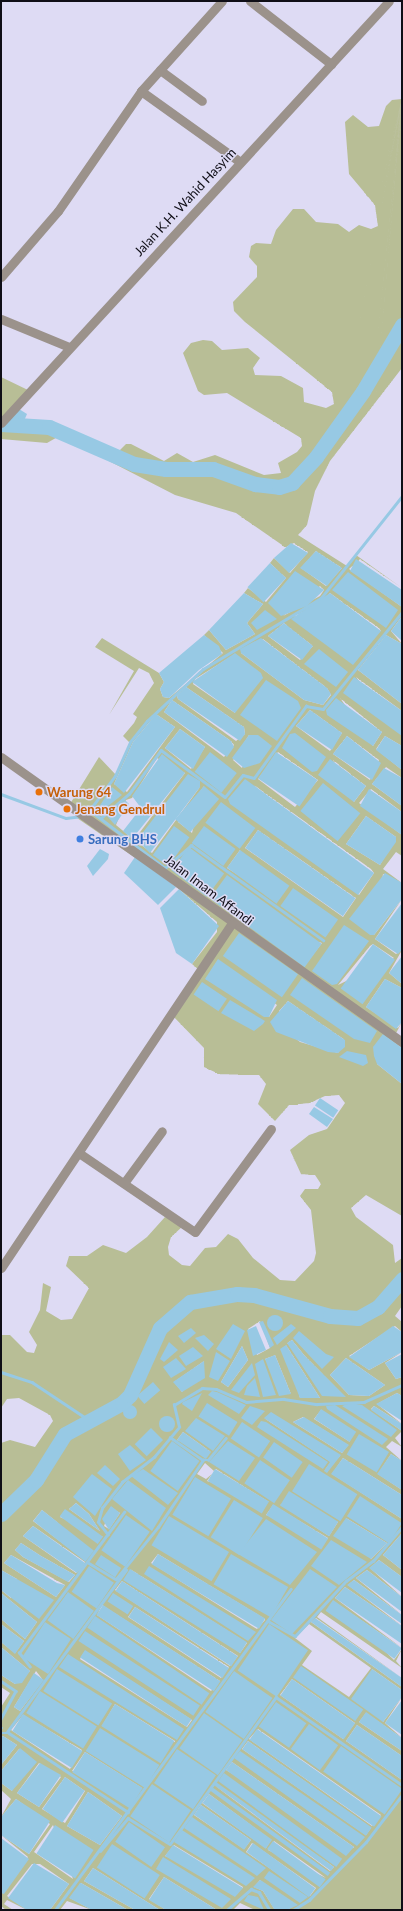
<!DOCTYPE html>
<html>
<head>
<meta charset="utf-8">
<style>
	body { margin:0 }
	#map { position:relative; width:403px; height:1911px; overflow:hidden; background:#dedbf4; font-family:Lato,sans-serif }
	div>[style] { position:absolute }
	.green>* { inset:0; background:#b8be96 }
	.water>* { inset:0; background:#97c9e4; transform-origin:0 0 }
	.round { border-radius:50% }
	.stream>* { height:2.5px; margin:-1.25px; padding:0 1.25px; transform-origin:1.25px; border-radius:1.25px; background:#97c9e4 }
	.river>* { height:15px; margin:-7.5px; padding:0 7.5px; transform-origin:7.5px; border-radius:7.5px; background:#97c9e4 }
	.minor>* { height:9px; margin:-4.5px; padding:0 4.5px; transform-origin:4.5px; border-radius:4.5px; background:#9b928b }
	.dots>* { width:11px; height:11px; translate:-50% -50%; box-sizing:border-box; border:2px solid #dedbf4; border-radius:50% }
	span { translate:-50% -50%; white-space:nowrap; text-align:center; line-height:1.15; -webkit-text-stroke:3px #dedbf4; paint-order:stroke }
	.street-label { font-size:13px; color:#0f0e16 }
	.food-label { font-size:13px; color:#c56008; font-weight:700 }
	.left { translate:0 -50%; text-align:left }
	.shop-label { font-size:13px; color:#366cbe; font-weight:700 }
	.frame { position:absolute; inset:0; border:2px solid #0f0e16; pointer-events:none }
</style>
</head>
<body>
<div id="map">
	<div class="green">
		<i style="clip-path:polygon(evenodd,402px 99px,402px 368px,330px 461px,315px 491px,307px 525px,298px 535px,347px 566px,356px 555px,402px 588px,360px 559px,349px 569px,402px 607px,402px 616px,391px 631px,402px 644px,386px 635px,358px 670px,402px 704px,402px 711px,356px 677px,402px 736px,402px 746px,385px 736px,376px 749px,402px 770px,402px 778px,386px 767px,372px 784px,402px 806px,402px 812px,371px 789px,359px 803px,402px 835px,402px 856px,396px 852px,383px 869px,402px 883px,383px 874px,374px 935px,402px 899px,375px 939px,396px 954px,402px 950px,389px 973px,402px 984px,402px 988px,385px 979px,366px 1007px,398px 1028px,402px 1022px,394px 1037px,402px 1042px,402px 1048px,383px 1035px,377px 1064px,402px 1084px,402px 1216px,366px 1195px,351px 1208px,356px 1217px,393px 1245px,395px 1263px,402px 1258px,402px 1306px,395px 1316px,402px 1322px,402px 1332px,395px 1326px,349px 1356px,369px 1370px,402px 1352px,385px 1363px,396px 1379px,402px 1377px,402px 1396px,397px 1393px,377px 1404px,402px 1424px,374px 1406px,371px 1409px,402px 1431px,395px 1438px,402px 1447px,392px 1441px,386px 1447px,402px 1461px,391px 1454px,378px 1474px,402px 1490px,402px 1495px,343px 1458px,332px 1474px,402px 1519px,402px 1533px,383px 1555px,402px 1570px,402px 1577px,379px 1560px,370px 1568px,402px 1597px,367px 1570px,356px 1578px,402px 1615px,354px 1580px,348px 1585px,402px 1626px,345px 1587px,335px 1598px,402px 1648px,333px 1601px,394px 1660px,402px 1649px,396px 1661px,402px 1668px,321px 1612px,317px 1617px,402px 1678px,316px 1618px,311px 1622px,402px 1687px,402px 1690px,372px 1669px,383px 1722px,402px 1697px,385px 1723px,402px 1738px,366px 1713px,359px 1722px,402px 1751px,402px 1756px,357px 1725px,346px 1741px,402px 1780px,402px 1910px,287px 1910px,290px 1909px,260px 1880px,254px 1887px,263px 1891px,275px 1910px,255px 1910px,240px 1903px,233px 1910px,217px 1910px,164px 1877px,149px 1899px,166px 1910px,160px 1910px,93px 1868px,84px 1881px,135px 1910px,128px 1910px,81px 1883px,70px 1898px,92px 1910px,67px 1901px,60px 1910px,50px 1910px,69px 1884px,40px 1864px,32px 1864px,7px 1896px,27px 1910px,7px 1900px,4px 1904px,13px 1910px,6px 1910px,1px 1906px,1px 1893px,28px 1857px,1px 1835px,29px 1854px,50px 1824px,16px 1799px,1px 1817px,11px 1799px,1px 1790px,1px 1783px,12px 1791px,19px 1749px,1px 1771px,1px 1765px,17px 1745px,3px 1736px,1px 1738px,1px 1707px,10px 1693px,1px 1687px,1px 1675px,15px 1684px,30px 1671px,1px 1647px,1px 1642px,15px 1653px,24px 1641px,1px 1624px,1px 1619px,25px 1639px,37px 1622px,1px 1593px,1px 1590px,11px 1598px,17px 1579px,1px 1570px,1px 1443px,10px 1440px,35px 1447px,53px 1421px,50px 1415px,19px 1398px,7px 1399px,1px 1408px,1px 1335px,10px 1335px,27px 1352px,34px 1353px,37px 1345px,29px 1332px,40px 1310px,43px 1283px,51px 1287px,46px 1311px,61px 1320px,72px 1319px,89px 1288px,66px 1266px,69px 1256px,87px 1256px,103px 1245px,126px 1253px,147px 1237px,165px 1217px,183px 1226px,171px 1237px,168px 1247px,169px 1255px,182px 1265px,190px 1266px,205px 1248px,216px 1247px,228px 1234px,238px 1239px,253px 1258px,280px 1280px,295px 1281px,314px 1261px,316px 1253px,311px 1210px,300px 1196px,305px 1189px,318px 1189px,321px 1184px,315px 1175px,301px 1174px,290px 1150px,309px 1135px,327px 1129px,345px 1103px,339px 1095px,325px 1096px,309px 1103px,289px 1105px,275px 1121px,258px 1104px,266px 1084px,259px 1075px,219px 1074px,204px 1067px,204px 1048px,171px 1014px,199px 970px,192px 964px,217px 932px,217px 922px,172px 883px,77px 818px,88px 813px,70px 804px,99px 757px,116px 775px,130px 743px,123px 736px,134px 723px,137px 717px,133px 714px,154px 683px,149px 673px,139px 668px,109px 715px,134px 671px,95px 647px,102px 638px,159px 673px,164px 682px,160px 689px,163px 697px,169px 698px,223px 653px,204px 635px,209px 630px,226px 650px,255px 634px,247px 623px,263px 604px,244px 593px,248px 588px,266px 602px,286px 578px,270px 563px,274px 558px,290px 573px,308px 552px,294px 543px,285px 547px,236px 513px,175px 495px,109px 461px,126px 444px,131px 444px,164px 461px,177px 453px,193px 462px,215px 455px,264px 475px,281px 473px,278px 463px,297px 452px,302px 446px,301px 438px,227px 393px,204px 395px,198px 391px,183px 353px,191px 343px,203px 340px,212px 341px,222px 350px,248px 348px,260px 358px,253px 368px,255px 375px,281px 376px,303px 388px,304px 402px,326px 408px,334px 404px,332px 392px,245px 322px,234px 311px,233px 302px,257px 277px,257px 266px,249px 257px,251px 246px,256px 243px,271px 244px,276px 230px,293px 209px,304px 209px,316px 222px,338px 224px,349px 232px,359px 225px,371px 229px,378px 226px,375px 205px,349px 174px,345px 122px,353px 115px,368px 127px,379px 126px,386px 106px,392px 100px,402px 99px,316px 551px,342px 568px,326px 586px,301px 568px,316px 551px,402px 99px,320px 586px,324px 590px,320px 596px,283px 616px,320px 586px,402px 99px,330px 593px,379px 628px,381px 631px,293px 616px,318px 605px,330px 593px,402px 99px,284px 623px,313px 646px,300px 660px,268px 636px,284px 623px,402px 99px,263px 639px,327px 688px,331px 695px,323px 705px,304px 700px,241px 653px,263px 639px,402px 99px,235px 654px,235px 713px,193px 684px,195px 679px,235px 654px,402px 99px,186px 687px,244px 727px,245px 734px,236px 741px,178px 699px,177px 696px,186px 687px,402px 99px,340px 698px,382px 732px,373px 746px,340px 698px,402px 99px,172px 700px,231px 741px,234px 745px,224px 757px,164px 712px,172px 700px,402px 99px,310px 710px,342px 733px,330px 751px,296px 726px,310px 710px,402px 99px,156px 714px,175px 727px,127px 792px,114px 784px,133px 742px,156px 714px,402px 99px,180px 729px,205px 747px,191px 769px,165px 748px,180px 729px,402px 99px,249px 735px,255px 735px,242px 768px,233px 760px,249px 735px,402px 99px,347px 736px,379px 760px,370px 780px,333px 754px,347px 736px,402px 99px,278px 752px,318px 780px,295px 807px,258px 779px,278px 752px,402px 99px,157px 758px,185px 773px,134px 840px,116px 825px,126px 800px,132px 798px,157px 758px,402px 99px,333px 760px,366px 786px,354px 802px,333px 760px,402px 99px,254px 785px,371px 869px,374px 873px,359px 895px,254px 785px,402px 99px,204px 786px,192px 833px,178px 822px,204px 786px,402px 99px,200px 787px,152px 853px,137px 842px,200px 787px,402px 99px,366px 816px,396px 837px,380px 865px,346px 844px,366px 816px,402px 99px,258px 830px,356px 898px,343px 917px,245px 848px,258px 830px,402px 99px,240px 850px,246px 880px,227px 868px,240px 850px,402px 99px,235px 915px,322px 943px,305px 965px,235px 915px,402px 99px,373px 944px,394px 958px,338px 985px,370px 946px,373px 944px,402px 99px,218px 960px,277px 1005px,269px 1017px,206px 979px,218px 960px,402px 99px,288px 1001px,345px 1040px,338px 1053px,300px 1042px,290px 1034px,279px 1011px,288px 1001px,402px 99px,260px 1321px,270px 1348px,257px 1355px,248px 1329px,260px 1321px,402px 99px,292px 1340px,304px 1355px,345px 1397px,287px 1343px,292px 1340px,402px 99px,286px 1345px,320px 1398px,300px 1398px,286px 1345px,402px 99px,242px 1346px,248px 1360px,228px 1387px,221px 1382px,242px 1346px,402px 99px,275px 1355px,291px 1394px,265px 1359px,275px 1355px,402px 99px,346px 1358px,385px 1385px,369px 1396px,349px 1395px,330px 1375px,346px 1358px,402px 99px,204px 1361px,182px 1392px,174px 1382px,204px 1361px,402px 99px,321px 1410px,339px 1422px,350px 1442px,314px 1419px,321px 1410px,402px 99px,303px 1417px,348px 1445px,342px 1453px,293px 1422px,303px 1417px,402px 99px,264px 1418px,340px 1456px,324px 1471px,331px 1462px,264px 1418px,402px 99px,183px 1432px,211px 1452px,177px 1440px,183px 1432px,402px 99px,205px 1463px,214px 1471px,216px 1469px,269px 1502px,207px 1481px,212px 1474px,206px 1479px,197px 1474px,205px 1463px,402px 99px,76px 1503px,89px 1514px,100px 1531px,69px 1509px,76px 1503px,402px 99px,280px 1504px,338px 1522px,329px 1536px,280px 1504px,402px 99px,273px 1505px,328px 1538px,328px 1539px,266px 1515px,273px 1505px,402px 99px,111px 1507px,120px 1513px,109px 1529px,104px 1526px,111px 1507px,402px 99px,42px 1510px,57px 1522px,86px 1561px,33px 1521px,42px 1510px,402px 99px,65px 1510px,102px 1537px,103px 1537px,60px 1517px,65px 1510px,402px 99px,346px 1518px,387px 1543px,371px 1559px,346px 1518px,402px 99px,33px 1526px,85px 1562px,81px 1569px,76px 1573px,23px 1536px,33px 1526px,402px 99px,21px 1543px,41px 1556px,75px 1575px,69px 1582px,23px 1557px,15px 1550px,21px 1543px,402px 99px,158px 1554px,265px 1619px,265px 1620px,257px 1629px,151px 1563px,158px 1554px,402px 99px,11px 1555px,65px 1585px,56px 1597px,4px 1563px,11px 1555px,402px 99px,130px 1569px,247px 1643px,240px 1653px,130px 1569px,402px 99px,122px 1581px,238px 1656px,230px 1666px,115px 1590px,122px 1581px,402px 99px,102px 1605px,220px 1681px,211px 1691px,97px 1615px,102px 1605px,402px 99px,135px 1607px,229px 1667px,221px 1678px,128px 1617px,135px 1607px,402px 99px,309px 1624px,371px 1668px,349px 1697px,302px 1665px,312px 1651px,295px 1638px,309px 1624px,402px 99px,85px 1651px,192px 1720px,187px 1727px,80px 1659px,85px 1651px,402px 99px,36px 1671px,43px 1680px,20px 1711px,14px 1707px,36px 1671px,402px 99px,292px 1679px,355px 1723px,343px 1739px,280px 1695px,292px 1679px,402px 99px,115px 1704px,175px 1741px,175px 1742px,102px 1726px,115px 1704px,402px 99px,23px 1715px,82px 1750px,70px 1769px,11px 1730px,23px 1715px,402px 99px,258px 1729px,381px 1815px,372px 1826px,249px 1739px,258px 1729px,402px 99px,248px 1741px,371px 1828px,366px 1835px,242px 1749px,248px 1741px,402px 99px,85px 1752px,142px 1788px,72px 1771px,85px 1752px,402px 99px,232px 1762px,354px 1847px,354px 1848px,226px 1770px,232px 1762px,402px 99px,39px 1763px,61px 1777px,39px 1807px,17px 1793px,39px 1763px,402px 99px,65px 1777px,85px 1791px,65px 1823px,42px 1809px,65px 1777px,402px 99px,214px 1785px,334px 1867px,330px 1871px,214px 1785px,402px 99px,88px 1792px,122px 1816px,100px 1845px,67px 1826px,88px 1792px,402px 99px,209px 1794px,271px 1840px,266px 1848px,202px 1803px,209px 1794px,402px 99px,201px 1805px,251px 1840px,244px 1849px,194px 1815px,201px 1805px,402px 99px,53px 1825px,73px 1879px,34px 1852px,53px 1825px,402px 99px,274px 1841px,326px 1878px,268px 1850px,274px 1841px,402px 99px,252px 1843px,316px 1888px,310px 1896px,246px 1852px,252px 1843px,402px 99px,174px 1845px,243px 1887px,243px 1888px,165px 1856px,174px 1845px)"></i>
		<i style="clip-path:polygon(1px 377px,30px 391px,1px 423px)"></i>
		<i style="clip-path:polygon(1px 424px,49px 427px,59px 430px,61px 435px,47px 443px,1px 439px)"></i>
	</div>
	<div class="water">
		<i style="clip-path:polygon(19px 409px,27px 414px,23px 423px,13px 426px,7px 423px)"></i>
		<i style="clip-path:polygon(291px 543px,308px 553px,289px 573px,274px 558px)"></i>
		<i style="clip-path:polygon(316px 551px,342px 568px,327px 586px,300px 568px)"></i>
		<i style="clip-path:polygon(356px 559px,402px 590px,402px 607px,350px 571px)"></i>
		<i style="left:270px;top:563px;width:22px;height:33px;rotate:43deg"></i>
		<i style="clip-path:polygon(295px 571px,324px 590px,307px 606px,281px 616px,268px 603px)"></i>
		<i style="clip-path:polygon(348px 572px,398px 610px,386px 628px,332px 590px)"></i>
		<i style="clip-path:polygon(244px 593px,263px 604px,247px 623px,255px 634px,226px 650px,209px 630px)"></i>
		<i style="clip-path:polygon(330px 593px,381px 631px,353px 665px,291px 619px)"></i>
		<i style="clip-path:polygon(265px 610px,277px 619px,257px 630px,251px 623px)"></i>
		<i style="clip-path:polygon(402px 616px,402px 641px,391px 631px)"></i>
		<i style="clip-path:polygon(284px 623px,313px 646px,302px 660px,268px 636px)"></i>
		<i style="clip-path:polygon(204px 635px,219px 646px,222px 654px,199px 670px,169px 698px,163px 697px,160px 689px,164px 682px,159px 673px)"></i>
		<i style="clip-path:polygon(386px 635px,402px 644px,402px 704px,358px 670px)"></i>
		<i style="clip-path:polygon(261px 638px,327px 688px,331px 694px,323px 705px,304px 700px,241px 653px,240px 649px)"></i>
		<i style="clip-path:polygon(319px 649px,348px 672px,336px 687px,304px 664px)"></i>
		<i style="clip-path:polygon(235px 653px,261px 673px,263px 678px,235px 713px,192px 682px)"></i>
		<i style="clip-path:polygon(354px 677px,402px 711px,402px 736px,343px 693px)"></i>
		<i style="clip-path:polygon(266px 680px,298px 701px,301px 708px,277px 741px,240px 715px)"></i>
		<i style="clip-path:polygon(186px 687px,244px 727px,245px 734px,240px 741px,178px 699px,177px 696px)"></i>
		<i style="clip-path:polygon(336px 698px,382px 732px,373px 746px,327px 715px,326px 710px)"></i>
		<i style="clip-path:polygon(172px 700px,231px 741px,234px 747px,227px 757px,164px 712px)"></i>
		<i style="clip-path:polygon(310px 710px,342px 733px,332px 750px,296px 726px)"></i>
		<i style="clip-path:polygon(156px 714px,175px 727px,124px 793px,114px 784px,133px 742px)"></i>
		<i style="clip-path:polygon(180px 729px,205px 747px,193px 769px,165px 748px)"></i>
		<i style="clip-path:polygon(295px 733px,326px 757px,317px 771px,312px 772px,282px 748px,290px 734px)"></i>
		<i style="clip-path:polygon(249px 735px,258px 735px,272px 746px,260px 763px,244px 768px,232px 758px)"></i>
		<i style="clip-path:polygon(347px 736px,381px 763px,372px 780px,333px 754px)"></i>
		<i style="clip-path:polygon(385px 736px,402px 746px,402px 770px,376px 750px)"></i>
		<i style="left:210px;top:752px;width:34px;height:25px;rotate:38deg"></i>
		<i style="left:276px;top:752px;width:50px;height:32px;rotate:34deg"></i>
		<i style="clip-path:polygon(162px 754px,185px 773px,132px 839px,123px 831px,141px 808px,132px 796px)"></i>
		<i style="left:330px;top:759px;width:45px;height:20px;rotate:37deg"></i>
		<i style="clip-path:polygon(384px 768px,402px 778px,402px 806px,372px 784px)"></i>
		<i style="clip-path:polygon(188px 774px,200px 781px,200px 787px,150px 853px,137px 840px)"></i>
		<i style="clip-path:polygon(245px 779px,374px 873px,358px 895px,230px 804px,228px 799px)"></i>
		<i style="left:323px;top:783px;width:48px;height:36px;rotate:39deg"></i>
		<i style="left:204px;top:786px;width:20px;height:44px;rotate:41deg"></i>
		<i style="clip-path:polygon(112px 787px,122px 795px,99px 813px,97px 810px)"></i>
		<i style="clip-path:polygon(369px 789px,402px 812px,402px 835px,360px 806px)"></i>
		<i style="clip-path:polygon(125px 800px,129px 804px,115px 825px,107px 816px)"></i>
		<i style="left:221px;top:802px;width:43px;height:26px;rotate:37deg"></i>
		<i style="clip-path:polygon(366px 816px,396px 837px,396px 842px,380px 865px,346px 844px)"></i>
		<i style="left:174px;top:826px;width:19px;height:36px;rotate:36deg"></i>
		<i style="left:204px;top:826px;width:39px;height:21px;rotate:36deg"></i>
		<i style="left:258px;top:830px;width:119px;height:22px;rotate:35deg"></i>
		<i style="left:189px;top:847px;width:44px;height:29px;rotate:37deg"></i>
		<i style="clip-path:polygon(100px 849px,109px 854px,108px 859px,93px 876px,87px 866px)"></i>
		<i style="left:240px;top:850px;width:61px;height:22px;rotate:36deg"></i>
		<i style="clip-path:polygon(135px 857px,176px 887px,158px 905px,124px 873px)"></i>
		<i style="clip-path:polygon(385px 873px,402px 883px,402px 899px,374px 935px,370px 935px,349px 919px)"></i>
		<i style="left:227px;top:875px;width:117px;height:29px;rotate:36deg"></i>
		<i style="left:293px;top:888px;width:55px;height:22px;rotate:35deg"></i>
		<i style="clip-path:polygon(179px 889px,219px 926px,192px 964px,176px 953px,160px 908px)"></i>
		<i style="clip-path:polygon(402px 903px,402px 950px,398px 954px,375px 939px)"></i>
		<i style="clip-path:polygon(344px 925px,369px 941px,337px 984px,332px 985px,312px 971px)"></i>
		<i style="left:239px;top:933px;width:72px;height:28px;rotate:35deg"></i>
		<i style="left:373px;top:944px;width:27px;height:55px;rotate:36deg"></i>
		<i style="clip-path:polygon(402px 956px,402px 984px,389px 973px)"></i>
		<i style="clip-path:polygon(218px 959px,277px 1000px,269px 1017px,264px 1017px,205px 979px)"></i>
		<i style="clip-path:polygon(302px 978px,377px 1031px,370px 1043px,354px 1039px,290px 995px)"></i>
		<i style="clip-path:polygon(385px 979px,402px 988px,402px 1022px,396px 1029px,366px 1007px)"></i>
		<i style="left:202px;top:982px;width:30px;height:15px;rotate:34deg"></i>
		<i style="clip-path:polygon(230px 1000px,265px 1021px,263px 1024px,254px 1031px,221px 1013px)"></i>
		<i style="clip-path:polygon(288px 1001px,345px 1040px,345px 1047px,338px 1053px,328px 1052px,276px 1032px,270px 1022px)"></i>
		<i style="clip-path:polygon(383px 1034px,402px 1048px,402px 1084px,377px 1064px,374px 1056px,373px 1047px)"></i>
		<i style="clip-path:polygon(347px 1051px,366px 1055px,368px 1063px,363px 1066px,339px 1057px)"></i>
		<i style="left:320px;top:1098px;width:22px;height:9px;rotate:34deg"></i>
		<i style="clip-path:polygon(314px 1107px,333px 1119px,327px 1127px,309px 1114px)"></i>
		<i class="round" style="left:267px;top:1315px;width:16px;height:16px"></i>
		<i style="clip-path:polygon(263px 1321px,274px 1345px,270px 1348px,259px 1322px)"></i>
		<i style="clip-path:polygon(233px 1324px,245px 1331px,231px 1359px,216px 1349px)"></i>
		<i style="clip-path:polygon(291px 1324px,296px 1328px,277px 1345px,273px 1338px)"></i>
		<i style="clip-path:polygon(256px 1326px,266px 1350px,253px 1356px,247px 1330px)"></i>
		<i style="clip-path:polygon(393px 1326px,402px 1332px,402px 1352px,369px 1370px,349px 1357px)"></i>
		<i style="clip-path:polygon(191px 1328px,196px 1333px,184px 1343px,178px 1336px)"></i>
		<i style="clip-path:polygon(299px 1331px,326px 1354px,334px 1357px,322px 1369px,293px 1338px)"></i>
		<i style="clip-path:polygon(204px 1335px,214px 1344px,208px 1351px,195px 1338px)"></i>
		<i style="clip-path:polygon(292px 1340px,304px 1355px,346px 1397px,322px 1396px,287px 1343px)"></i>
		<i style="clip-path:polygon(169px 1342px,178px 1350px,164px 1362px,160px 1359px)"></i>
		<i style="clip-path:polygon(286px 1345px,320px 1398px,300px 1398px,280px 1349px)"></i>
		<i style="clip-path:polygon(242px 1346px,248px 1360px,228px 1387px,221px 1382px)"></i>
		<i style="clip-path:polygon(193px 1347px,203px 1356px,186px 1366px,179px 1356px)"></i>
		<i style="clip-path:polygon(216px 1352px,230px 1361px,218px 1381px,209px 1377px)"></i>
		<i style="clip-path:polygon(402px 1354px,402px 1377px,396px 1379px,385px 1363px)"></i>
		<i style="clip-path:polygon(275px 1355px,291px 1394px,279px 1396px,265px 1359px)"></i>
		<i style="clip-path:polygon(176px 1358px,186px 1369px,171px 1378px,163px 1367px)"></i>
		<i style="clip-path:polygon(346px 1358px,385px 1385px,369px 1396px,349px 1395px,330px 1375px)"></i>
		<i style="clip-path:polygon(263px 1359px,276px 1395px,263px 1397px,255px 1364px)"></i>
		<i style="clip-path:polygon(204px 1361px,205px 1378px,182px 1392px,173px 1382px)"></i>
		<i style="clip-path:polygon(252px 1363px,255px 1375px,239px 1393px,231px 1390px)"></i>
		<i style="clip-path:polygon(255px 1378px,260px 1397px,244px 1395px,247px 1386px)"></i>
		<i style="left:153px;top:1382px;width:11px;height:21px;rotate:49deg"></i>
		<i style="clip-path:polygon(212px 1391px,217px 1392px,246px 1405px,239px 1414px,208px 1395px)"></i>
		<i style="clip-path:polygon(202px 1393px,192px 1411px,182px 1404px,183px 1402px)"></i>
		<i style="clip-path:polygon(397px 1393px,402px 1396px,402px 1421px,376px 1404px)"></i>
		<i style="left:207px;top:1403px;width:36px;height:16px;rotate:32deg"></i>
		<i style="clip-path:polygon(350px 1403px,362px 1405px,397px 1430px,391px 1437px,342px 1406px)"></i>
		<i class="round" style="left:123px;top:1405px;width:14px;height:14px"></i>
		<i style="clip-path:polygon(335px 1405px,388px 1439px,382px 1445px,327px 1409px,326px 1406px)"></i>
		<i style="clip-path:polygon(250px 1406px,265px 1411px,252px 1425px,241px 1418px)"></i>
		<i style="clip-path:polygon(374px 1406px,402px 1424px,402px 1431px,371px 1410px)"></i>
		<i style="left:321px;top:1409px;width:42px;height:12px;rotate:33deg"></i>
		<i style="clip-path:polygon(271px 1412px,341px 1455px,327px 1473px,324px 1471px,330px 1462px,264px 1418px)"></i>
		<i class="round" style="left:159px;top:1416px;width:16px;height:16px"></i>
		<i style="clip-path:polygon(304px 1417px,349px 1445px,342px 1453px,293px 1422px)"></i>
		<i style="clip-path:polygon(196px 1418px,225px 1436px,213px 1451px,185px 1431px)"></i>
		<i style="clip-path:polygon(261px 1421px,266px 1422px,328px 1462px,323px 1469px,257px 1427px)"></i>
		<i style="left:242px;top:1422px;width:34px;height:20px;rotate:34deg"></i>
		<i style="left:151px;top:1428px;width:17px;height:23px;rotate:45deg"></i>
		<i style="clip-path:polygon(183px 1432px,211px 1452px,206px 1459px,177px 1440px)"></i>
		<i style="left:359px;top:1434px;width:35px;height:24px;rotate:31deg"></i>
		<i style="left:172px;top:1441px;width:34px;height:37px;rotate:36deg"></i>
		<i style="clip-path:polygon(228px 1441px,255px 1458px,239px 1481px,209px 1462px)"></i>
		<i style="left:274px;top:1442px;width:35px;height:19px;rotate:35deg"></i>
		<i style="clip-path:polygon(130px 1445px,146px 1460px,130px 1471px,118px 1454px)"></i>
		<i style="clip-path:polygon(391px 1454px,402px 1461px,402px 1490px,377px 1474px)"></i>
		<i style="clip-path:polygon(343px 1458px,402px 1495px,402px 1519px,331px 1474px)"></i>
		<i style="left:260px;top:1460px;width:36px;height:28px;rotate:34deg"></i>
		<i style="left:309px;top:1464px;width:57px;height:32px;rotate:32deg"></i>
		<i style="clip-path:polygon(105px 1465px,120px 1479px,113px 1486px,97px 1473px)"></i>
		<i style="clip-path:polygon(143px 1469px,178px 1493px,168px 1505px,131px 1476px)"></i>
		<i style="left:215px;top:1469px;width:63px;height:14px;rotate:31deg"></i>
		<i style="clip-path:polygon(92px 1474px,112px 1489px,95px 1516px,73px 1497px)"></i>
		<i style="left:195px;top:1477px;width:42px;height:44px;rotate:31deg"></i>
		<i style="clip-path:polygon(128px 1480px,166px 1508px,152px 1531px,112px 1499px)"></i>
		<i style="left:289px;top:1491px;width:58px;height:17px;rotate:32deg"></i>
		<i style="left:360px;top:1496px;width:50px;height:24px;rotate:33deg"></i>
		<i style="left:234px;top:1500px;width:34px;height:44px;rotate:32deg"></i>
		<i style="clip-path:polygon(76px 1503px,89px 1514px,100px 1531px,69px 1509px)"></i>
		<i style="left:273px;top:1504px;width:65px;height:13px;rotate:32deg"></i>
		<i style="clip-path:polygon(111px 1506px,120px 1513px,109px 1530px,102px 1519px)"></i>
		<i style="left:65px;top:1509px;width:47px;height:9px;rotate:36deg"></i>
		<i style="left:42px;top:1510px;width:66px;height:14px;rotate:38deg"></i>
		<i style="left:126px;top:1515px;width:29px;height:43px;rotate:35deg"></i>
		<i style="left:169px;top:1516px;width:70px;height:34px;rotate:31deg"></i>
		<i style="clip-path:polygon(346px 1518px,387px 1543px,371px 1559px,333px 1536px)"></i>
		<i style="clip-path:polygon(266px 1519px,317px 1552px,290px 1585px,238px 1554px)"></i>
		<i style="clip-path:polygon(33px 1526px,85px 1563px,81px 1569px,77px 1573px,23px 1536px)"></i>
		<i style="clip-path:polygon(402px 1533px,402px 1570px,383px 1555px)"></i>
		<i style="clip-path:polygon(331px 1540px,367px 1562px,339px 1585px,311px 1566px)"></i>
		<i style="clip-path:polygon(21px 1543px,41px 1556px,75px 1575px,68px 1582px,23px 1557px,15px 1550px)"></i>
		<i style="left:158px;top:1554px;width:125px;height:12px;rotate:31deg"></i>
		<i style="left:231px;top:1554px;width:66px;height:35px;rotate:30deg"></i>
		<i style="clip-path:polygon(11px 1555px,57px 1583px,65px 1585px,56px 1597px,4px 1563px)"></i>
		<i style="left:101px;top:1555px;width:24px;height:11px;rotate:33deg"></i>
		<i style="clip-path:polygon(379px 1560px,402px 1577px,402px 1593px,369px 1568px)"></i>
		<i style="left:89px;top:1566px;width:30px;height:31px;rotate:34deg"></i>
		<i style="clip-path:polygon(149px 1566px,256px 1632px,248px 1641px,144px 1574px)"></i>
		<i style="left:130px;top:1569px;width:138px;height:13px;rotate:32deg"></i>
		<i style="clip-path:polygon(310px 1569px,337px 1587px,292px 1634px,271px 1620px)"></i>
		<i style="clip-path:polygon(1px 1570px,54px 1600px,39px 1619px,1px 1590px)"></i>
		<i style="clip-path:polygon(367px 1570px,402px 1597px,402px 1612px,356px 1578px)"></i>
		<i style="clip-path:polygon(354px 1580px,402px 1615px,402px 1624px,347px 1585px)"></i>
		<i style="left:122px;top:1581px;width:138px;height:12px;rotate:33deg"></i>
		<i style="clip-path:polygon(345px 1587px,402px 1626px,402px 1644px,335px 1598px)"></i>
		<i style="left:68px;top:1592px;width:32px;height:35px;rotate:36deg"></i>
		<i style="clip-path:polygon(1px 1593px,37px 1622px,25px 1639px,1px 1619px)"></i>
		<i style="left:113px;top:1593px;width:24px;height:10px;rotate:33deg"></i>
		<i style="left:333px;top:1600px;width:84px;height:13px;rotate:35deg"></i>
		<i style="left:103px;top:1605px;width:140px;height:12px;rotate:33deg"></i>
		<i style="left:135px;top:1607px;width:112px;height:12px;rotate:33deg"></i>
		<i style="left:95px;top:1616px;width:138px;height:14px;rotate:34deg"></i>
		<i style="clip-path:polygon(315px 1618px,402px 1678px,402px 1687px,311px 1622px)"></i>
		<i style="left:45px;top:1622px;width:31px;height:42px;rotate:33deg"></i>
		<i style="clip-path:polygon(1px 1624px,24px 1641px,15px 1654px,1px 1642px)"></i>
		<i style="left:269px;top:1624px;width:47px;height:56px;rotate:34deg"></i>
		<i style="left:85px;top:1631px;width:137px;height:12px;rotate:33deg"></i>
		<i style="clip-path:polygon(1px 1647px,30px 1671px,22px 1683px,15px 1684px,1px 1675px)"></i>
		<i style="left:85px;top:1650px;width:127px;height:9px;rotate:33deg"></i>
		<i style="clip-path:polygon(68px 1654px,184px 1729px,177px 1740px,59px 1667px)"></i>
		<i style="left:301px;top:1666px;width:76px;height:14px;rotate:35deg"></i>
		<i style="left:57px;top:1669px;width:65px;height:26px;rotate:32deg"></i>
		<i style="clip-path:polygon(372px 1669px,402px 1690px,402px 1697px,383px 1722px,351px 1699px)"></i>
		<i style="left:234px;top:1671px;width:47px;height:50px;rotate:35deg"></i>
		<i style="clip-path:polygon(34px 1673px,44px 1680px,20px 1711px,14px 1707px)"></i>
		<i style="left:292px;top:1679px;width:77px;height:20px;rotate:35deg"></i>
		<i style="left:40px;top:1691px;width:67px;height:26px;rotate:32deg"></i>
		<i style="clip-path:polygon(402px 1700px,402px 1735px,385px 1723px)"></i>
		<i style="left:276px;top:1702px;width:37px;height:30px;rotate:35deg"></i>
		<i style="left:115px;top:1704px;width:70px;height:26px;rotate:32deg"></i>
		<i style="clip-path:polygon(366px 1712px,402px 1738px,402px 1751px,359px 1722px)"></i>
		<i style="left:204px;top:1713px;width:47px;height:43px;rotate:35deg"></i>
		<i style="left:23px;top:1714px;width:70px;height:20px;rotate:32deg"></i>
		<i style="left:309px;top:1724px;width:36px;height:31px;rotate:36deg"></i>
		<i style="clip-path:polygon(357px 1725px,402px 1756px,402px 1780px,346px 1741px)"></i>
		<i style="left:100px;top:1728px;width:70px;height:27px;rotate:32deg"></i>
		<i style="left:257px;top:1729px;width:152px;height:13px;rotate:35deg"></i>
		<i style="clip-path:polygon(3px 1736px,17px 1745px,1px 1765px,1px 1738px)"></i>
		<i style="left:248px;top:1741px;width:151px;height:10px;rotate:35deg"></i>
		<i style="left:341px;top:1746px;width:75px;height:31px;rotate:35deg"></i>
		<i style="clip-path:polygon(20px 1748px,37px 1762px,12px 1791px,1px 1783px,1px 1771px)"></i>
		<i style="left:177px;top:1749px;width:47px;height:41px;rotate:34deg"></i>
		<i style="clip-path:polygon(240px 1751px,365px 1837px,357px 1846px,234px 1758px)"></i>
		<i style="left:85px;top:1752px;width:68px;height:24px;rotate:32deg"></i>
		<i style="clip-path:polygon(232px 1762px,354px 1847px,346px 1856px,226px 1770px)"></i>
		<i style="clip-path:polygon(40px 1763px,61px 1775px,39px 1807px,17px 1793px)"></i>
		<i style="left:224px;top:1773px;width:146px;height:10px;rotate:36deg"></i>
		<i style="left:65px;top:1777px;width:24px;height:39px;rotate:35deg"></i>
		<i style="clip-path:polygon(216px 1782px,334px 1867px,331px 1871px,214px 1785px)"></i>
		<i style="left:152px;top:1784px;width:47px;height:39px;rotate:34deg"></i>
		<i style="left:212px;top:1787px;width:146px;height:4px;rotate:36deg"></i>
		<i style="clip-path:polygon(88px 1792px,122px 1816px,100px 1845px,67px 1826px)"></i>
		<i style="left:209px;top:1794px;width:78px;height:11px;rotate:36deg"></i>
		<i style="clip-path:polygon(16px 1799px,50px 1821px,29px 1854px,1px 1835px,1px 1817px)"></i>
		<i style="left:201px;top:1805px;width:61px;height:12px;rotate:35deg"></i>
		<i style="clip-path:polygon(192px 1817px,266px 1868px,257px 1876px,184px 1828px)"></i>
		<i style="left:129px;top:1822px;width:44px;height:24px;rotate:35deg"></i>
		<i style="left:55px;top:1825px;width:46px;height:34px;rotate:33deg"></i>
		<i style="clip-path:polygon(182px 1830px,255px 1878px,246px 1886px,174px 1842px)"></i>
		<i style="clip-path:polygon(1px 1838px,29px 1859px,4px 1894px,1px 1893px)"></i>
		<i style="left:273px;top:1841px;width:65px;height:10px;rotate:36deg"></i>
		<i style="left:253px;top:1843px;width:77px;height:11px;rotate:36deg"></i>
		<i style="left:112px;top:1844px;width:57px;height:28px;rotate:33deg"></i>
		<i style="clip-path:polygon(173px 1845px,243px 1888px,235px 1897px,165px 1856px)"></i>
		<i style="clip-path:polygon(163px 1857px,231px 1899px,222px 1908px,156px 1869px)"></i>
		<i style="clip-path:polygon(34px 1863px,69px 1884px,50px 1910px,27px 1910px,8px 1898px)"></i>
		<i style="clip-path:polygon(93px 1868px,160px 1910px,135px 1910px,84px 1881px)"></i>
		<i style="clip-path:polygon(269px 1871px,308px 1897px,300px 1903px,264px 1878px)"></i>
		<i style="clip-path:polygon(164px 1877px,217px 1910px,166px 1910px,149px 1900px)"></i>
		<i style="clip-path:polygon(260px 1880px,262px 1881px,298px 1905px,287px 1910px,274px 1909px,263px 1891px,253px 1887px)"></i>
		<i style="clip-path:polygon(80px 1883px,81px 1883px,128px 1910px,92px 1910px,69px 1898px)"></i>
		<i style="clip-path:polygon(248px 1895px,258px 1897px,264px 1910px,244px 1901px)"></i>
	</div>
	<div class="stream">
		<i style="left:1px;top:794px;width:69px;rotate:20.3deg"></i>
		<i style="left:66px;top:818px;width:16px;rotate:-7deg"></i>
		<i style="left:91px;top:811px;width:93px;rotate:37.6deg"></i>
		<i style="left:165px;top:868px;width:35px;rotate:-41deg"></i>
		<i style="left:191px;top:845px;width:163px;rotate:35.7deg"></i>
		<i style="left:86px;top:815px;width:49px;rotate:-53.4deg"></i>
		<i style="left:115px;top:776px;width:37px;rotate:-66deg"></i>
		<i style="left:130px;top:742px;width:27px;rotate:-51deg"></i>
		<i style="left:147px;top:721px;width:76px;rotate:-42.9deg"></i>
		<i style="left:203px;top:669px;width:138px;rotate:-31deg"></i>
		<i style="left:321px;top:598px;width:130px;rotate:-51.5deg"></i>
		<i style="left:101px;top:818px;width:37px;rotate:-41deg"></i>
		<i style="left:129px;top:794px;width:54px;rotate:-54deg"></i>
		<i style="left:161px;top:750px;width:79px;rotate:36.3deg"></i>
		<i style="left:225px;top:797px;width:28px;rotate:-51deg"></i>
		<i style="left:243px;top:775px;width:11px;rotate:15deg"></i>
		<i style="left:254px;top:778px;width:89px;rotate:-54.2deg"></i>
		<i style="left:306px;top:706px;width:17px;rotate:10deg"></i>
		<i style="left:323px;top:709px;width:125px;rotate:-50.8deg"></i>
		<i style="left:1px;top:1372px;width:33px;rotate:18deg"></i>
		<i style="left:32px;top:1382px;width:69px;rotate:33.7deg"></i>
		<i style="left:170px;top:1437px;width:40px;rotate:34.9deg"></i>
		<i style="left:108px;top:1535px;width:16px;rotate:-128deg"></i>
		<i style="left:98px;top:1522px;width:15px;rotate:-74deg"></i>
		<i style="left:102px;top:1508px;width:33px;rotate:-52deg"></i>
		<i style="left:122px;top:1482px;width:41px;rotate:-38deg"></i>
		<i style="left:154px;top:1457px;width:39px;rotate:-50deg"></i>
		<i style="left:179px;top:1427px;width:23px;rotate:-103deg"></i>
		<i style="left:174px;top:1405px;width:33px;rotate:-31deg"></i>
		<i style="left:202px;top:1388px;width:14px;rotate:4deg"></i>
		<i style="left:216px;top:1389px;width:33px;rotate:23deg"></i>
		<i style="left:246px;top:1402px;width:38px;rotate:-5deg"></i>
		<i style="left:284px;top:1399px;width:33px;rotate:9deg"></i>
		<i style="left:317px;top:1404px;width:47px;rotate:-2.4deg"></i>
		<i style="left:364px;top:1402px;width:42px;rotate:-24.1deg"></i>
		<i style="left:89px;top:1563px;width:31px;rotate:31deg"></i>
		<i style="left:116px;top:1579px;width:67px;rotate:-51.1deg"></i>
		<i style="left:158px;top:1527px;width:81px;rotate:-56.1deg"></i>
		<i style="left:203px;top:1460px;width:5px"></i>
		<i style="left:208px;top:1460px;width:28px;rotate:-51deg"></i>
		<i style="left:268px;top:1621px;width:31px;rotate:29deg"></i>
		<i style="left:295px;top:1636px;width:75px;rotate:-47.2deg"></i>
		<i style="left:346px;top:1581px;width:34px;rotate:-37deg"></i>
		<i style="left:373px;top:1561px;width:45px;rotate:-49.5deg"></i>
		<i style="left:30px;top:1667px;width:18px;rotate:-128deg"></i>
		<i style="left:19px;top:1653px;width:176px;rotate:-53.3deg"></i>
		<i style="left:1px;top:1681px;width:18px;rotate:34deg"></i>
		<i style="left:16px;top:1691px;width:32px;rotate:118deg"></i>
		<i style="left:1px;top:1728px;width:1px"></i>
		<i style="left:7px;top:1732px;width:201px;rotate:-53.7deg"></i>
		<i style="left:1px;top:1733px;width:8px"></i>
		<i style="left:9px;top:1733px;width:143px;rotate:33.6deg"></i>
		<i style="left:100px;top:1851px;width:43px;rotate:-49.7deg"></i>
		<i style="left:128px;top:1818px;width:49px;rotate:31.8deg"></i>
		<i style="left:170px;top:1844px;width:181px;rotate:-54.2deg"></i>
		<i style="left:276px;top:1697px;width:154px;rotate:34.9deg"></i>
		<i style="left:55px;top:1910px;width:398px;rotate:-53.7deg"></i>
		<i style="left:227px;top:1910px;width:32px;rotate:-41deg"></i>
		<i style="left:251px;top:1889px;width:9px;rotate:21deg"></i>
		<i style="left:259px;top:1892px;width:21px;rotate:59deg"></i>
		<i style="left:293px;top:1910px;width:19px;rotate:-32deg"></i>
		<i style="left:309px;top:1900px;width:81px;rotate:-45.5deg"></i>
		<i style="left:366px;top:1842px;width:59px;rotate:-52.5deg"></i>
	</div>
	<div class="river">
		<i style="left:1px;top:424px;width:48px;rotate:3.6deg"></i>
		<i style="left:49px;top:427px;width:93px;rotate:23.5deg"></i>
		<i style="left:134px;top:464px;width:32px;rotate:9deg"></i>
		<i style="left:166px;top:469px;width:47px"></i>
		<i style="left:213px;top:469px;width:45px;rotate:19.7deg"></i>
		<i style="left:255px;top:484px;width:24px;rotate:7deg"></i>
		<i style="left:279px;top:487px;width:14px;rotate:-17deg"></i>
		<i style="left:292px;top:483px;width:35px;rotate:-47deg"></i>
		<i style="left:316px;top:457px;width:81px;rotate:-54.5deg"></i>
		<i style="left:363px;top:391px;width:77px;rotate:-59.4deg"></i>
		<i style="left:1px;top:1514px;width:49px;rotate:-44.2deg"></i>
		<i style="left:36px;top:1480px;width:54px;rotate:-57.8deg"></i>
		<i style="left:65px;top:1434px;width:65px;rotate:-28.5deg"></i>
		<i style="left:122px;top:1403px;width:11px;rotate:-45deg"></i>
		<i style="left:130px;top:1395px;width:73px;rotate:-65.9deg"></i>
		<i style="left:160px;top:1328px;width:40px;rotate:-41deg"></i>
		<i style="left:190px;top:1302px;width:48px;rotate:-9.7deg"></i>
		<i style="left:237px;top:1294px;width:17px;rotate:3deg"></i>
		<i style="left:254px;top:1295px;width:79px;rotate:15.4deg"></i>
		<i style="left:330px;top:1316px;width:28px;rotate:4deg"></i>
		<i style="left:358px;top:1318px;width:23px;rotate:-29deg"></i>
		<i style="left:378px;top:1307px;width:37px;rotate:-49deg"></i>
	</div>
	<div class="minor">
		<i style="left:250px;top:1px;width:103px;rotate:37.9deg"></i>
		<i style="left:160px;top:70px;width:52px;rotate:36.4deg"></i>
		<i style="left:141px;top:91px;width:122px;rotate:35.6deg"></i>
		<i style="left:1px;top:277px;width:87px;rotate:-49.2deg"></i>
		<i style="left:58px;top:211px;width:146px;rotate:-55.3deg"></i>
		<i style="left:141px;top:91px;width:121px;rotate:-48deg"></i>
		<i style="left:1px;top:319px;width:74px;rotate:22.4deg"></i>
		<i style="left:1px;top:423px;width:573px;rotate:-47.4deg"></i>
		<i style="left:1px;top:757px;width:492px;rotate:35.4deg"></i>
		<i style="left:79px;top:1153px;width:140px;rotate:34.3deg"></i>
		<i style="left:195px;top:1232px;width:128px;rotate:-53.6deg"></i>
		<i style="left:124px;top:1183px;width:64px;rotate:-53.8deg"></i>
		<i style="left:1px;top:1268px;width:414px;rotate:-56.2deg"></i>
	</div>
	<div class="dots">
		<i style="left:39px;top:792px;background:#e8710a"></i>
		<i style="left:67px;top:809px;background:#e8710a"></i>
		<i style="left:80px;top:839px;background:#3f7fe0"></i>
	</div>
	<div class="street-label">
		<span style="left:185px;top:202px;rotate:-47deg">Jalan K.H. Wahid Hasyim</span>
		<span style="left:209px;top:890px;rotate:37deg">Jalan Imam Affandi</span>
	</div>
	<div class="food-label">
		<span class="left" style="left:47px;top:792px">Warung 64</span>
		<span class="left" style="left:75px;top:809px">Jenang Gendrul</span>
	</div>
	<div class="shop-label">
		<span class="left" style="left:88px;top:839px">Sarung BHS</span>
	</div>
	<div class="frame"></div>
</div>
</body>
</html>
